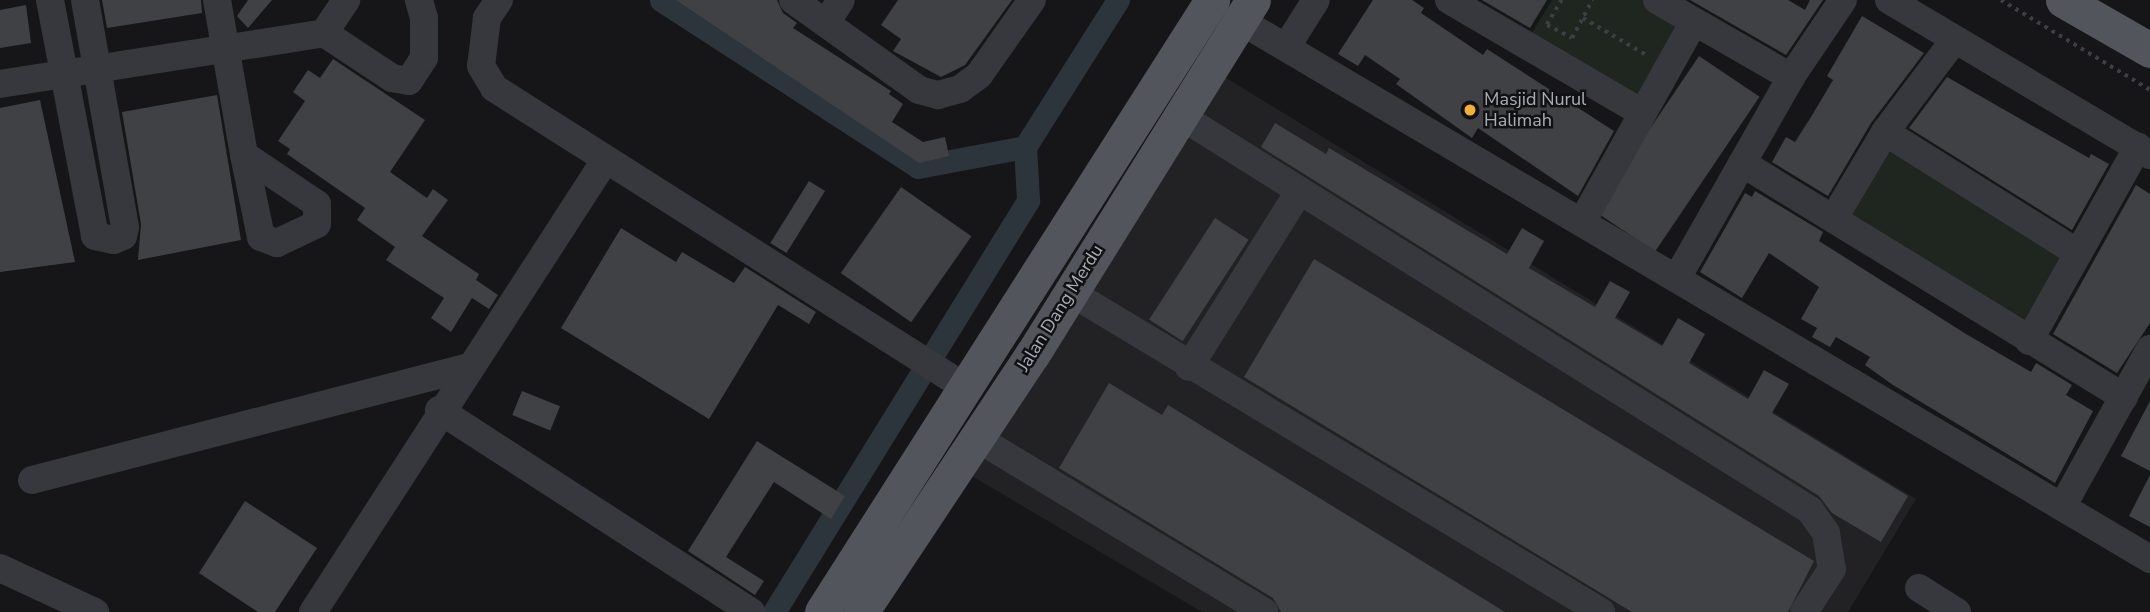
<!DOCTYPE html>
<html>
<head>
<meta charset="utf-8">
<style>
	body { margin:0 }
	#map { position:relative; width:2150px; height:612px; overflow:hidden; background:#161618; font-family:"Nunito Sans",sans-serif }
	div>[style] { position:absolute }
	.built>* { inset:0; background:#222225 }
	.green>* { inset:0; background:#1e261f; transform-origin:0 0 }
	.canal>* { height:23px; margin:-11.5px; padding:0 11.5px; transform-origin:11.5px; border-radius:11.5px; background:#2c353c }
	.building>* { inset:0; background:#404145; transform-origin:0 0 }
	.path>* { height:3.5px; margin-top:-1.75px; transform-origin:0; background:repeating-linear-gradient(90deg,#3d3f44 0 3.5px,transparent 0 8.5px) }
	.minor>* { height:28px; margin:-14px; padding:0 14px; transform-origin:14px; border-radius:14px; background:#37383d }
	.major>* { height:35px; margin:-17.5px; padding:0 17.5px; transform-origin:17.5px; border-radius:17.5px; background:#53555c }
	.dots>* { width:19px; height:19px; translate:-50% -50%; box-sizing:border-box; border:4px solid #111113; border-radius:50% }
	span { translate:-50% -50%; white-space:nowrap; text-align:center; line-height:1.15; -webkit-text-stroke:5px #111113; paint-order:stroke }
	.poi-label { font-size:18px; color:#a8adb8 }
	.left { translate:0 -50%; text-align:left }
	.street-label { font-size:18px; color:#a8adb8 }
</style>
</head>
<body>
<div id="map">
	<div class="built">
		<i style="clip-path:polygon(1218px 73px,1916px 499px,1848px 612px,1202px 612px,953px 465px)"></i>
	</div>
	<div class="green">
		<i style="clip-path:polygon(1552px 0,1657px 0,1694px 22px,1642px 113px,1525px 44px)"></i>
		<i style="left:1881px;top:139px;width:228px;height:90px;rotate:30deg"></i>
	</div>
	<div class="canal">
		<i style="left:661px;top:0;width:306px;rotate:33deg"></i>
		<i style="left:918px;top:167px;width:109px;rotate:-10.6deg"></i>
		<i style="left:774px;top:612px;width:484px;rotate:-58.3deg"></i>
		<i style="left:1028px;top:200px;width:53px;rotate:-93.2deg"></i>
		<i style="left:1025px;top:147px;width:174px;rotate:-57.7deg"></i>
	</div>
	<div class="building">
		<i style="clip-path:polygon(102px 0,201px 0,202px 13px,107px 28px)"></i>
		<i style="clip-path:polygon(248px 0,272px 0,248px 28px,237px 16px)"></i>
		<i style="clip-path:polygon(676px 0,777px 0,783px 13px,797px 23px,793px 28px,891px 91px,889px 94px,903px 104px,892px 122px,923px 142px,945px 137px,949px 156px,919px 163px)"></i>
		<i style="clip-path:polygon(898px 0,1012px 0,965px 65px,941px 77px,893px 51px,901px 39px,881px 25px)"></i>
		<i style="clip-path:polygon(1373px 0,1412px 0,1424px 8px,1421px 13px,1483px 55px,1487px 49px,1614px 131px,1578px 196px,1478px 128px,1472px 138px,1396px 84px,1400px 79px,1365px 55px,1358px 66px,1338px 54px)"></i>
		<i style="clip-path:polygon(1482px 0,1547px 0,1530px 28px)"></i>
		<i style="clip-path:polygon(1690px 0,1788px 0,1805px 10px,1810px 0,1823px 0,1786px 55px)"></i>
		<i style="clip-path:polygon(26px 5px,31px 43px,0 48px,0 10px)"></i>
		<i style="clip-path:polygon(1862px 16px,1924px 53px,1871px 123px,1828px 196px,1772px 162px,1786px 137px,1795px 142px,1811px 117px,1833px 80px,1827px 76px)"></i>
		<i style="left:1699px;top:56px;width:73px;height:187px;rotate:34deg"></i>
		<i style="clip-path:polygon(333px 59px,425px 120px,390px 172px,427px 198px,433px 189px,448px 200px,422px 236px,479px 274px,476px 280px,498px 295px,489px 309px,472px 298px,451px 332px,431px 318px,444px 298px,386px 260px,395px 247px,357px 220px,365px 208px,287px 154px,290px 149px,278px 141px,305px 101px,293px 92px,308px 70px,320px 78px)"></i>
		<i style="clip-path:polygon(1947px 77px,2089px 158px,2091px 154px,2109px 164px,2072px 230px,1909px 128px)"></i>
		<i style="clip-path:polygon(217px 95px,241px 240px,138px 260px,141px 224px,122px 112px)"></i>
		<i style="clip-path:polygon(40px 100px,75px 262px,0 272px,0 108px)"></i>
		<i style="clip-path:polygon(1275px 123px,1326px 154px,1329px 148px,1507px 254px,1522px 228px,1544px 241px,1529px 268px,1595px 307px,1610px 281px,1630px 292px,1615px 318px,1662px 346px,1678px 318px,1705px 334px,1689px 363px,1748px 399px,1764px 370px,1789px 384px,1772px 413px,1908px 496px,1881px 542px,1832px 513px,1819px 496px,1261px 147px)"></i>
		<i style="left:809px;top:181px;width:19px;height:73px;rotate:32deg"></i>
		<i style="clip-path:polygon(2136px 185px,2150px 194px,2150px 323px,2117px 373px,2053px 334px)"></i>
		<i style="left:901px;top:187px;width:86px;height:105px;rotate:35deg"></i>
		<i style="clip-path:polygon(1755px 191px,1823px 232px,1819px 241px,1966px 334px,2031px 372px,2036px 363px,2072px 385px,2066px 395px,2093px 411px,2055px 483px,1893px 385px,1865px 365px,1870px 357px,1836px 337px,1830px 347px,1812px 337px,1817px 328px,1801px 319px,1819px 287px,1769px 253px,1742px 298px,1700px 272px,1745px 193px,1752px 197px)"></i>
		<i style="left:1215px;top:218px;width:40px;height:121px;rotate:33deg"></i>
		<i style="clip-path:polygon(621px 228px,676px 262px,682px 252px,734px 283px,745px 267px,816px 312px,809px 324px,778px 305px,709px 419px,561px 328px)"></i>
		<i style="clip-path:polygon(1314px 259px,1814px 561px,1788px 612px,1632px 612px,1244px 377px)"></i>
		<i style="clip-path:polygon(1109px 383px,1162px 415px,1168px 405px,1505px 612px,1281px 612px,1273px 598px,1059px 468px)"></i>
		<i style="left:522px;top:391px;width:41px;height:26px;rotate:22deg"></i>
		<i style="clip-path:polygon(2150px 401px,2150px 471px,2121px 456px)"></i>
		<i style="clip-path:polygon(757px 441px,845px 496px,831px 519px,774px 482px,726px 557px,764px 581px,755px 595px,688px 551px)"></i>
		<i style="clip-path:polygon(2150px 475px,2150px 527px,2129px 516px)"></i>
		<i style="clip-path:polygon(245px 501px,317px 548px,275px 612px,258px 612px,199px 573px)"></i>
	</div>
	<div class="path">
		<i style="left:1562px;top:0;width:29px;rotate:121deg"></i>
		<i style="left:1547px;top:25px;width:28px;rotate:27deg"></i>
		<i style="left:1572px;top:38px;width:43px;rotate:-62.2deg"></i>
		<i style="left:2001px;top:0;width:174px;rotate:31.1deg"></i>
		<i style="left:1583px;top:18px;width:75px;rotate:30.3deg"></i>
	</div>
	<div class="minor">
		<i style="left:50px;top:0;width:240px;rotate:79.2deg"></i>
		<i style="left:95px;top:236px;width:19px;rotate:12deg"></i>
		<i style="left:114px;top:240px;width:10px;rotate:-24deg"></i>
		<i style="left:123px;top:236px;width:9px;rotate:-77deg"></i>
		<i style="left:125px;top:227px;width:230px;rotate:-100deg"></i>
		<i style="left:217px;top:0;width:157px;rotate:80.1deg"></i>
		<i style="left:244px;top:155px;width:84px;rotate:78.3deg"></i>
		<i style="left:261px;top:237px;width:17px;rotate:21deg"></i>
		<i style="left:277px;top:243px;width:44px;rotate:-25.4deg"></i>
		<i style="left:317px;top:224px;width:20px;rotate:-90deg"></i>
		<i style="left:317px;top:204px;width:88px;rotate:-146.1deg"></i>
		<i style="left:499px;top:0;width:22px;rotate:124deg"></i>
		<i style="left:487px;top:18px;width:48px;rotate:97.1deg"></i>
		<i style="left:481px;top:66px;width:26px;rotate:59deg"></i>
		<i style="left:494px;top:88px;width:558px;rotate:32.41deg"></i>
		<i style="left:793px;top:0;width:155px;rotate:35.5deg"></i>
		<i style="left:919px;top:90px;width:20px;rotate:15deg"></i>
		<i style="left:938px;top:95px;width:23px;rotate:-15deg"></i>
		<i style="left:960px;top:89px;width:24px;rotate:-36deg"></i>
		<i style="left:979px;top:75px;width:92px;rotate:-54.8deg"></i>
		<i style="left:1449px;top:0;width:224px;rotate:30.3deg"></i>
		<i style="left:1657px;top:0;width:155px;rotate:29.9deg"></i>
		<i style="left:1889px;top:0;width:304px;rotate:30.7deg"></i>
		<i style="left:1239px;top:20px;width:1059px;rotate:30.61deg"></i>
		<i style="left:826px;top:23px;width:27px;rotate:-57deg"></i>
		<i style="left:324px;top:33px;width:40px;rotate:-56deg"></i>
		<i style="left:1287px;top:46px;width:54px;rotate:-57.8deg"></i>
		<i style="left:0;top:84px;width:328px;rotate:-8.9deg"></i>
		<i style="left:324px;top:33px;width:82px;rotate:33.5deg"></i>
		<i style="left:392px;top:78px;width:17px;rotate:10deg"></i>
		<i style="left:409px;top:81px;width:27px;rotate:-57deg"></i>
		<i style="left:424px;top:58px;width:40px;rotate:-90deg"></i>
		<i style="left:424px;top:18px;width:19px;rotate:-106deg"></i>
		<i style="left:1179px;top:115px;width:744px;rotate:32.05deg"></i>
		<i style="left:1810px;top:510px;width:28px;rotate:55deg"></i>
		<i style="left:1826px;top:533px;width:36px;rotate:81deg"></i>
		<i style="left:1832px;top:569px;width:51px;rotate:123.1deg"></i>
		<i style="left:1885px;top:132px;width:228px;rotate:32.1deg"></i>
		<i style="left:1742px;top:163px;width:448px;rotate:31.5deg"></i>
		<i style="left:1835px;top:216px;width:98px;rotate:-59.2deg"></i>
		<i style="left:1885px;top:132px;width:116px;rotate:-53deg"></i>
		<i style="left:1582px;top:222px;width:229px;rotate:-60.8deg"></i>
		<i style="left:1677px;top:278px;width:231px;rotate:-60.4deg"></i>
		<i style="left:1791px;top:77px;width:93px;rotate:-56deg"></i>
		<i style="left:1070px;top:292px;width:620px;rotate:31.07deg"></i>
		<i style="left:2029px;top:341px;width:223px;rotate:-60.7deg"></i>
		<i style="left:1189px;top:367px;width:205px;rotate:-57.9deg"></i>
		<i style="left:439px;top:410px;width:372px;rotate:32.9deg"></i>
		<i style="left:977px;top:438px;width:336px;rotate:31.2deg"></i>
		<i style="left:32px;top:480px;width:450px;rotate:-14.5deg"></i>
		<i style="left:2062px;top:507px;width:181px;rotate:-60.9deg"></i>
		<i style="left:0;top:568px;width:105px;rotate:24.9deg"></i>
		<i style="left:1919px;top:588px;width:45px;rotate:32.3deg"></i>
		<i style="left:313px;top:612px;width:536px;rotate:-57.11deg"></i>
	</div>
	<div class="major">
		<i style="left:2063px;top:0;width:100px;rotate:29.9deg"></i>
		<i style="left:822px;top:612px;width:726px;rotate:-57.49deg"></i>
		<i style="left:861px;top:612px;width:309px;rotate:-56.4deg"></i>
		<i style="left:1032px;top:355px;width:418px;rotate:-58.1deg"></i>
	</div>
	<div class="dots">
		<i style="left:1470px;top:110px;background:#f2b134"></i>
	</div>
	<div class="poi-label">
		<span class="left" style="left:1484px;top:110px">Masjid Nurul<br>Halimah</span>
	</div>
	<div class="street-label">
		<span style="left:1060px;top:308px;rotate:-58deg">Jalan Dang Merdu</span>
	</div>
</div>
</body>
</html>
